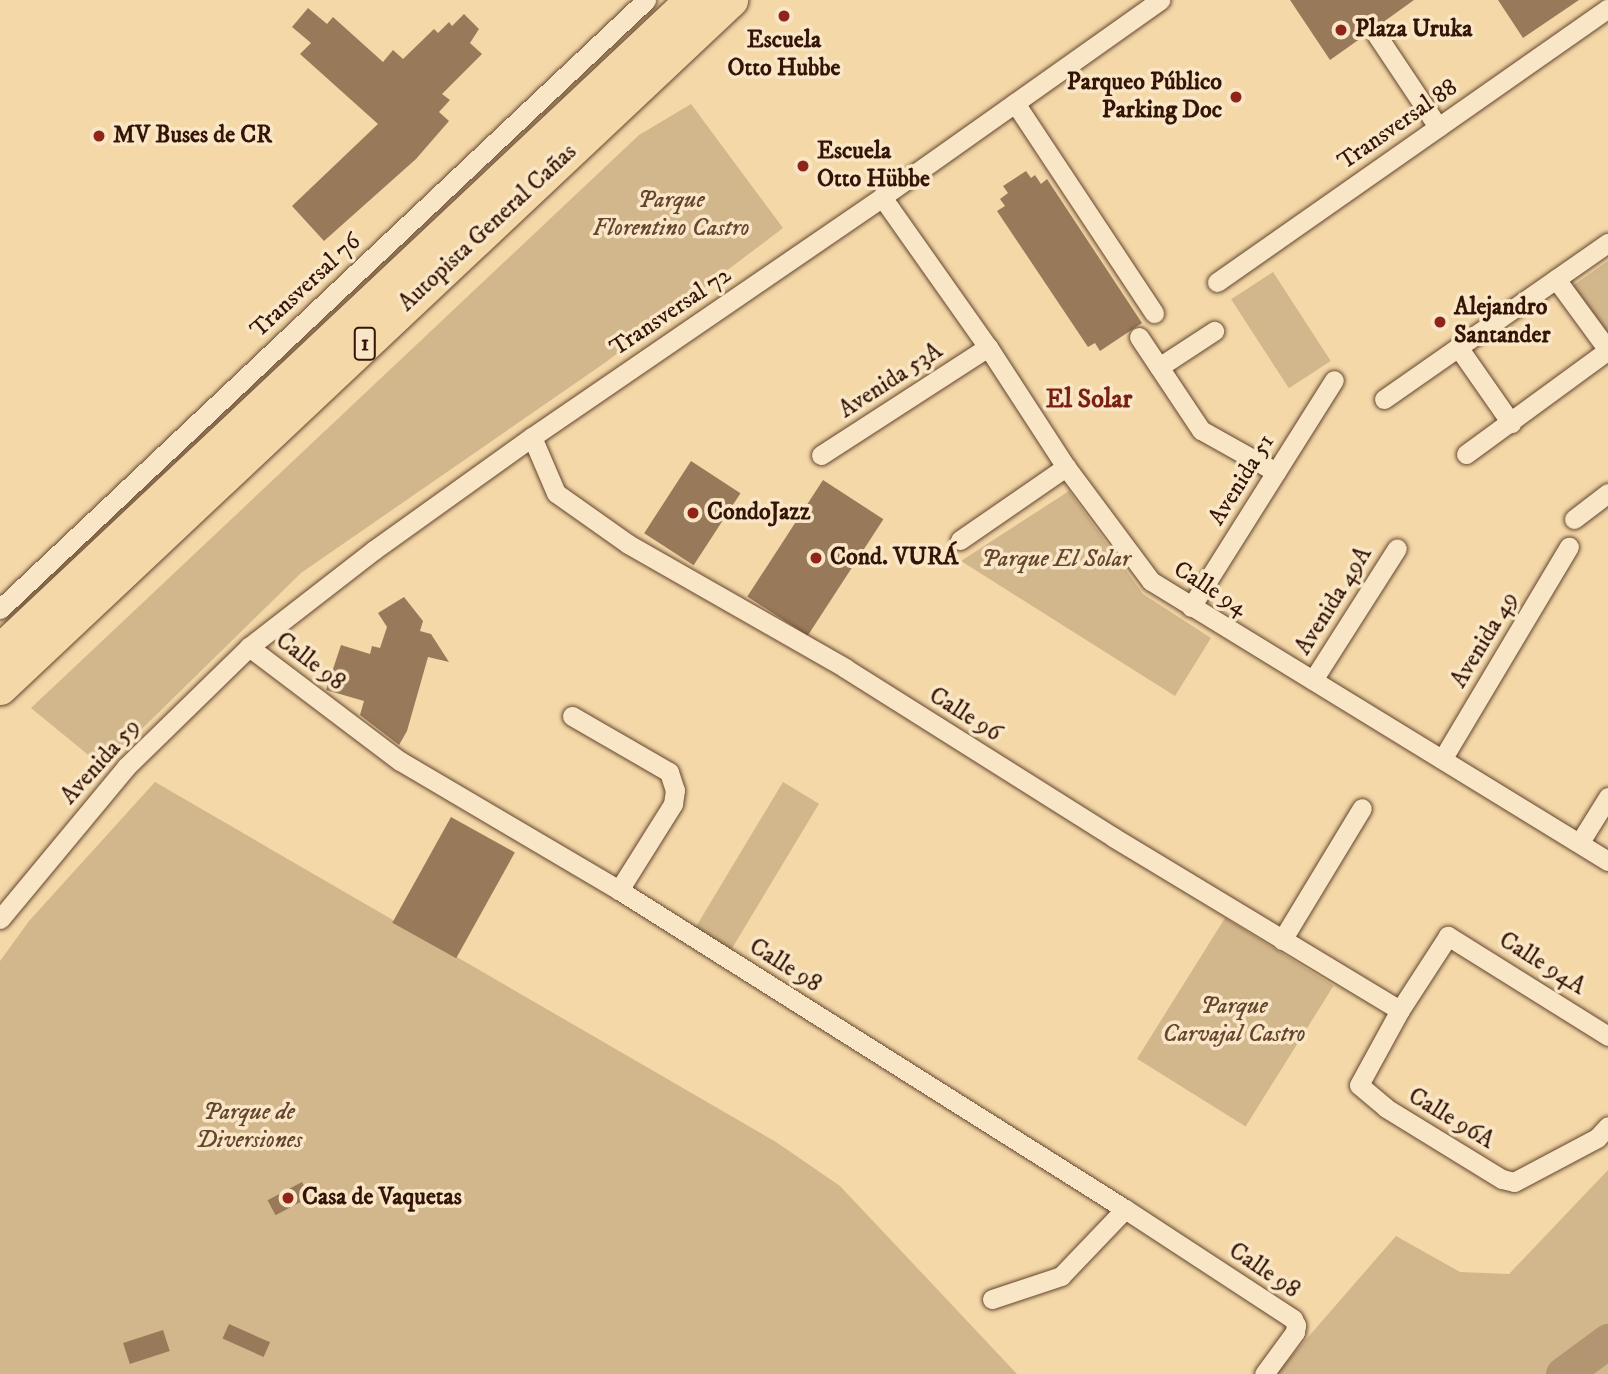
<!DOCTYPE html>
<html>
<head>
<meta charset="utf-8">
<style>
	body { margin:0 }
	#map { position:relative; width:1608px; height:1374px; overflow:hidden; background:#f4d8a8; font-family:"IM FELL DW Pica",serif }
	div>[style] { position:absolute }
	.green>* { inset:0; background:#d3b78c; transform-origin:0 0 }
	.river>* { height:35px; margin:-17.5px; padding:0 17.5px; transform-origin:17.5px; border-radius:17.5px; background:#b39571 }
	.building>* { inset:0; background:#987a5a; transform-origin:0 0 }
	.roads { filter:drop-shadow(0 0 2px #64452e) drop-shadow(0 0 2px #64452e) }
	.minor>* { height:19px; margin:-9.5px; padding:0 9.5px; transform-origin:9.5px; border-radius:9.5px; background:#f8e6c6 }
	.trunk>* { height:33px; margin:-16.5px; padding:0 16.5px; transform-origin:16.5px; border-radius:16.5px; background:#f4d8a8 }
	.dots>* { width:19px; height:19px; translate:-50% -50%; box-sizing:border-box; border:4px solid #f8e6c6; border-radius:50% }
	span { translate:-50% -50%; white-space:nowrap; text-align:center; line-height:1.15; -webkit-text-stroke:7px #f8e6c6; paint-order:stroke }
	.shield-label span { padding:2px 5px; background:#f8e6c6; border:2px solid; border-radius:5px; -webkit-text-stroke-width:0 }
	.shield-label { font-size:23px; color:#341406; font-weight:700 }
	.poi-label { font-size:24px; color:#341406; font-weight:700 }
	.left { translate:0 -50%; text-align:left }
	.right { translate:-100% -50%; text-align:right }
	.street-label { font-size:24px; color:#341406 }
	.park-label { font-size:24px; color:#64452e; font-style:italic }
	.neighbourhood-label { font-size:26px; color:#7a1f14; font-weight:700 }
</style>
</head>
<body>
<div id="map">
	<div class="green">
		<i style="clip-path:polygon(691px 104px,783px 228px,606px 362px,301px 573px,103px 767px,31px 708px,639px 135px)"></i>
		<i style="clip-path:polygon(1608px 261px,1608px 341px,1571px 287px)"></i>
		<i style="left:1273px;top:272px;width:106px;height:50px;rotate:57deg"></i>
		<i style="clip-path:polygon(1069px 491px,1143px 594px,1211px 638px,1175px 696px,961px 561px)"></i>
		<i style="clip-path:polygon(155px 782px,776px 1142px,840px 1186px,1017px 1374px,0 1374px,0 961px,29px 921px)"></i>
		<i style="left:783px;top:782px;width:42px;height:171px;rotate:31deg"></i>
		<i style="left:1225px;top:918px;width:128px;height:166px;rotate:32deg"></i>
		<i style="clip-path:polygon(1608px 1170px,1608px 1374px,1276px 1374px,1396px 1236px,1460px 1272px,1509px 1274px)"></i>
	</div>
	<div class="river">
		<i style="left:1563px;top:1374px;width:56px;rotate:-36.3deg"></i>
	</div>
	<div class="building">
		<i style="clip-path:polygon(1290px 0,1414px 0,1382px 23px,1369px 24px,1364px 36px,1330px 60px)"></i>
		<i style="clip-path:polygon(1498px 0,1579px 0,1523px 38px)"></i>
		<i style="clip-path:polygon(308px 8px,327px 24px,333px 17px,383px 62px,393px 50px,403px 59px,434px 29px,438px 33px,449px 22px,452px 26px,464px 14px,479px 29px,470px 43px,482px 54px,442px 94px,450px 100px,439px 112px,449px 121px,416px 159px,324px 241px,292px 206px,378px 124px,300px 54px,311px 43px,292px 27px)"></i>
		<i style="clip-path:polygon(1026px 171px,1031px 178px,1035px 175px,1041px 184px,1047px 179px,1142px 323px,1100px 351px,1095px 343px,1088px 347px,997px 211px,1005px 206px,1000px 199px,1008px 193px,1003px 186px)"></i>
		<i style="left:691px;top:461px;width:59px;height:86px;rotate:33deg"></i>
		<i style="left:823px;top:480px;width:72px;height:139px;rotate:33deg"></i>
		<i style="clip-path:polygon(404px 597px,423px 621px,420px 631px,431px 634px,449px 662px,428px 657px,407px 731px,399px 745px,360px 715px,364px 701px,326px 690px,341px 645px,370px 654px,372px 646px,380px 648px,387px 627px,378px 613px)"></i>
		<i style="left:451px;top:817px;width:73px;height:121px;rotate:29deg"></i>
		<i style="left:302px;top:1182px;width:17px;height:39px;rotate:62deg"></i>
		<i style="left:229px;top:1324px;width:45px;height:16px;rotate:24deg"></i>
		<i style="left:163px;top:1330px;width:22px;height:42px;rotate:72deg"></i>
	</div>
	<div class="roads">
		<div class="minor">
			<i style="left:1376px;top:34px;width:112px;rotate:56.3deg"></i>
			<i style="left:1015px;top:103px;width:252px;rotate:56.5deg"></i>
			<i style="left:882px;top:197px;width:184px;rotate:54.8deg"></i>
			<i style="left:988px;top:347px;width:143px;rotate:57deg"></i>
			<i style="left:1066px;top:467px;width:142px;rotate:53.3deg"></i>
			<i style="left:1151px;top:581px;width:536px;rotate:31.5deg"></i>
			<i style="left:1556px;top:279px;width:88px;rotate:53.8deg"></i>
			<i style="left:1217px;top:282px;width:477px;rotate:-35deg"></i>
			<i style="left:1139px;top:337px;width:112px;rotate:56.3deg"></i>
			<i style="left:1201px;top:430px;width:86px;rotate:29.2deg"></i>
			<i style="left:1458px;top:347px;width:93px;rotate:55.1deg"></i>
			<i style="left:1159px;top:367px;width:66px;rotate:-33.2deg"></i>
			<i style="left:1384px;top:399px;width:273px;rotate:-34.9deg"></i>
			<i style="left:532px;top:437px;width:61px;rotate:66.8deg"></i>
			<i style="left:556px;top:493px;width:88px;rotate:35.3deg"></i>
			<i style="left:628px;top:544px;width:250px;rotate:29.7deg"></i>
			<i style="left:845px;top:668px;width:317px;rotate:32.2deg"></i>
			<i style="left:1113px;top:837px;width:335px;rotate:31.1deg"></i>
			<i style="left:1466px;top:454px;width:176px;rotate:-36.2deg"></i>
			<i style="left:821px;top:455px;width:199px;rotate:-32.9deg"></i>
			<i style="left:1574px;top:519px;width:43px;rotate:-37.4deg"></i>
			<i style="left:960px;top:540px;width:129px;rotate:-34.6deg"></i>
			<i style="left:1191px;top:607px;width:268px;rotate:-57.8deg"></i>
			<i style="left:0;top:609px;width:888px;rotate:-43.31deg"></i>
			<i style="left:249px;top:647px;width:189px;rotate:37.1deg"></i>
			<i style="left:400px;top:761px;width:254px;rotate:30.5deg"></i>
			<i style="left:619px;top:890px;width:598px;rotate:32.23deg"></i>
			<i style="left:1125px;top:1209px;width:201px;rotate:33.2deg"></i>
			<i style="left:1293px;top:1319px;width:7px;rotate:63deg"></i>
			<i style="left:1296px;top:1325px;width:7px;rotate:98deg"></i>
			<i style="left:1295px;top:1332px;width:52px;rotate:126.4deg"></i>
			<i style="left:1313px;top:680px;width:156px;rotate:-57.5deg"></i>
			<i style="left:572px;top:716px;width:112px;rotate:30deg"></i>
			<i style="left:669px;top:772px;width:19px;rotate:72deg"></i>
			<i style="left:675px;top:790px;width:14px;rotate:98deg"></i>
			<i style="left:673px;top:804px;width:102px;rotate:122.1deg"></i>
			<i style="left:1443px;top:758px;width:246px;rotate:-59.2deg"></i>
			<i style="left:1580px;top:842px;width:53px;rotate:-58.1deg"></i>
			<i style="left:0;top:919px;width:197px;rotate:-50.3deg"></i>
			<i style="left:126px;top:767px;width:172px;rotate:-44.3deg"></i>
			<i style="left:249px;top:647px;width:158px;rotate:-37.8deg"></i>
			<i style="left:374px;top:550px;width:194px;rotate:-35.6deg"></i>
			<i style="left:532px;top:437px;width:424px;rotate:-34.4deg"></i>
			<i style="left:882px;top:197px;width:341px;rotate:-35.3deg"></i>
			<i style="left:1282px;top:940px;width:154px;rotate:-58.8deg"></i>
			<i style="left:1608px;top:1036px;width:189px;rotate:-148deg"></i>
			<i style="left:1448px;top:936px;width:88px;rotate:123deg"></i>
			<i style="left:1400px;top:1010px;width:85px;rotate:118.7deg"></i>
			<i style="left:1359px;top:1085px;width:35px;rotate:40deg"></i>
			<i style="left:1386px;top:1108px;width:136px;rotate:31.5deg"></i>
			<i style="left:1502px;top:1179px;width:12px;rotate:14deg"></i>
			<i style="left:1514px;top:1182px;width:94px;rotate:-27.9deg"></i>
			<i style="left:1597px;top:1138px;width:16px;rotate:-47deg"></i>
			<i style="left:992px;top:1299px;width:73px;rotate:-18.4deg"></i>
			<i style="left:1061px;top:1276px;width:93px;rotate:-46.3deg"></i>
		</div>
		<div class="trunk">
			<i style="left:0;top:650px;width:949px;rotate:-43.25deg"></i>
			<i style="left:0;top:688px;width:1004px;rotate:-43.26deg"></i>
		</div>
	</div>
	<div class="dots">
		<i style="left:784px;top:16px;background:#8f2418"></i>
		<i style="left:1341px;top:30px;background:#8f2418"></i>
		<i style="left:1236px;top:97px;background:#8f2418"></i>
		<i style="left:99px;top:136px;background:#8f2418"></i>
		<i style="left:803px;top:166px;background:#8f2418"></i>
		<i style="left:1440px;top:322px;background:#8f2418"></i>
		<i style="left:693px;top:513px;background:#8f2418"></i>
		<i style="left:816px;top:558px;background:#8f2418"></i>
		<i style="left:288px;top:1198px;background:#8f2418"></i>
	</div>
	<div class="shield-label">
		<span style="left:365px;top:344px">1</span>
	</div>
	<div class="poi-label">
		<span class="left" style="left:1355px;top:30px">Plaza Uruka</span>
		<span style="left:784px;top:55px">Escuela<br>Otto Hubbe</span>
		<span class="right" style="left:1222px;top:97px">Parqueo Público<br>Parking Doc</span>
		<span class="left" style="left:113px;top:136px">MV Buses de CR</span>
		<span class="left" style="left:817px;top:166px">Escuela<br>Otto Hübbe</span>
		<span class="left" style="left:1454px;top:322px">Alejandro<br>Santander</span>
		<span class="left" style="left:707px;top:513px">CondoJazz</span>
		<span class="left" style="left:830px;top:558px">Cond. VURÁ</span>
		<span class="left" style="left:302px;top:1198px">Casa de Vaquetas</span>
	</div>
	<div class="street-label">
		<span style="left:1398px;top:125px;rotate:-35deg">Transversal 88</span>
		<span style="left:488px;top:228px;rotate:-43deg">Autopista General Cañas</span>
		<span style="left:306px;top:286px;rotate:-43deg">Transversal 76</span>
		<span style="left:671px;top:312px;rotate:-34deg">Transversal 72</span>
		<span style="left:891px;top:381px;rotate:-33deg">Avenida 53A</span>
		<span style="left:1242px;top:480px;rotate:-58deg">Avenida 51</span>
		<span style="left:1210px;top:589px;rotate:32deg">Calle 94</span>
		<span style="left:1334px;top:601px;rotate:-58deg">Avenida 49A</span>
		<span style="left:1485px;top:640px;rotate:-59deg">Avenida 49</span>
		<span style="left:310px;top:662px;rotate:37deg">Calle 98</span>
		<span style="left:965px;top:715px;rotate:32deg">Calle 96</span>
		<span style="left:101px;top:762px;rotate:-48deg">Avenida 59</span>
		<span style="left:1542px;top:964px;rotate:32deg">Calle 94A</span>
		<span style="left:785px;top:966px;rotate:32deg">Calle 98</span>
		<span style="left:1451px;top:1119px;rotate:31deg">Calle 96A</span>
		<span style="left:1264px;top:1271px;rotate:34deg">Calle 98</span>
	</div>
	<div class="park-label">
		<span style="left:671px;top:215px">Parque<br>Florentino Castro</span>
		<span style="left:1056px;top:560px">Parque El Solar</span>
		<span style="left:1234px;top:1021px">Parque<br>Carvajal Castro</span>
		<span style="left:249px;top:1127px">Parque de<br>Diversiones</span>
	</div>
	<div class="neighbourhood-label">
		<span style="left:1089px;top:400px">El Solar</span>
	</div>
</div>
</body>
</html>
